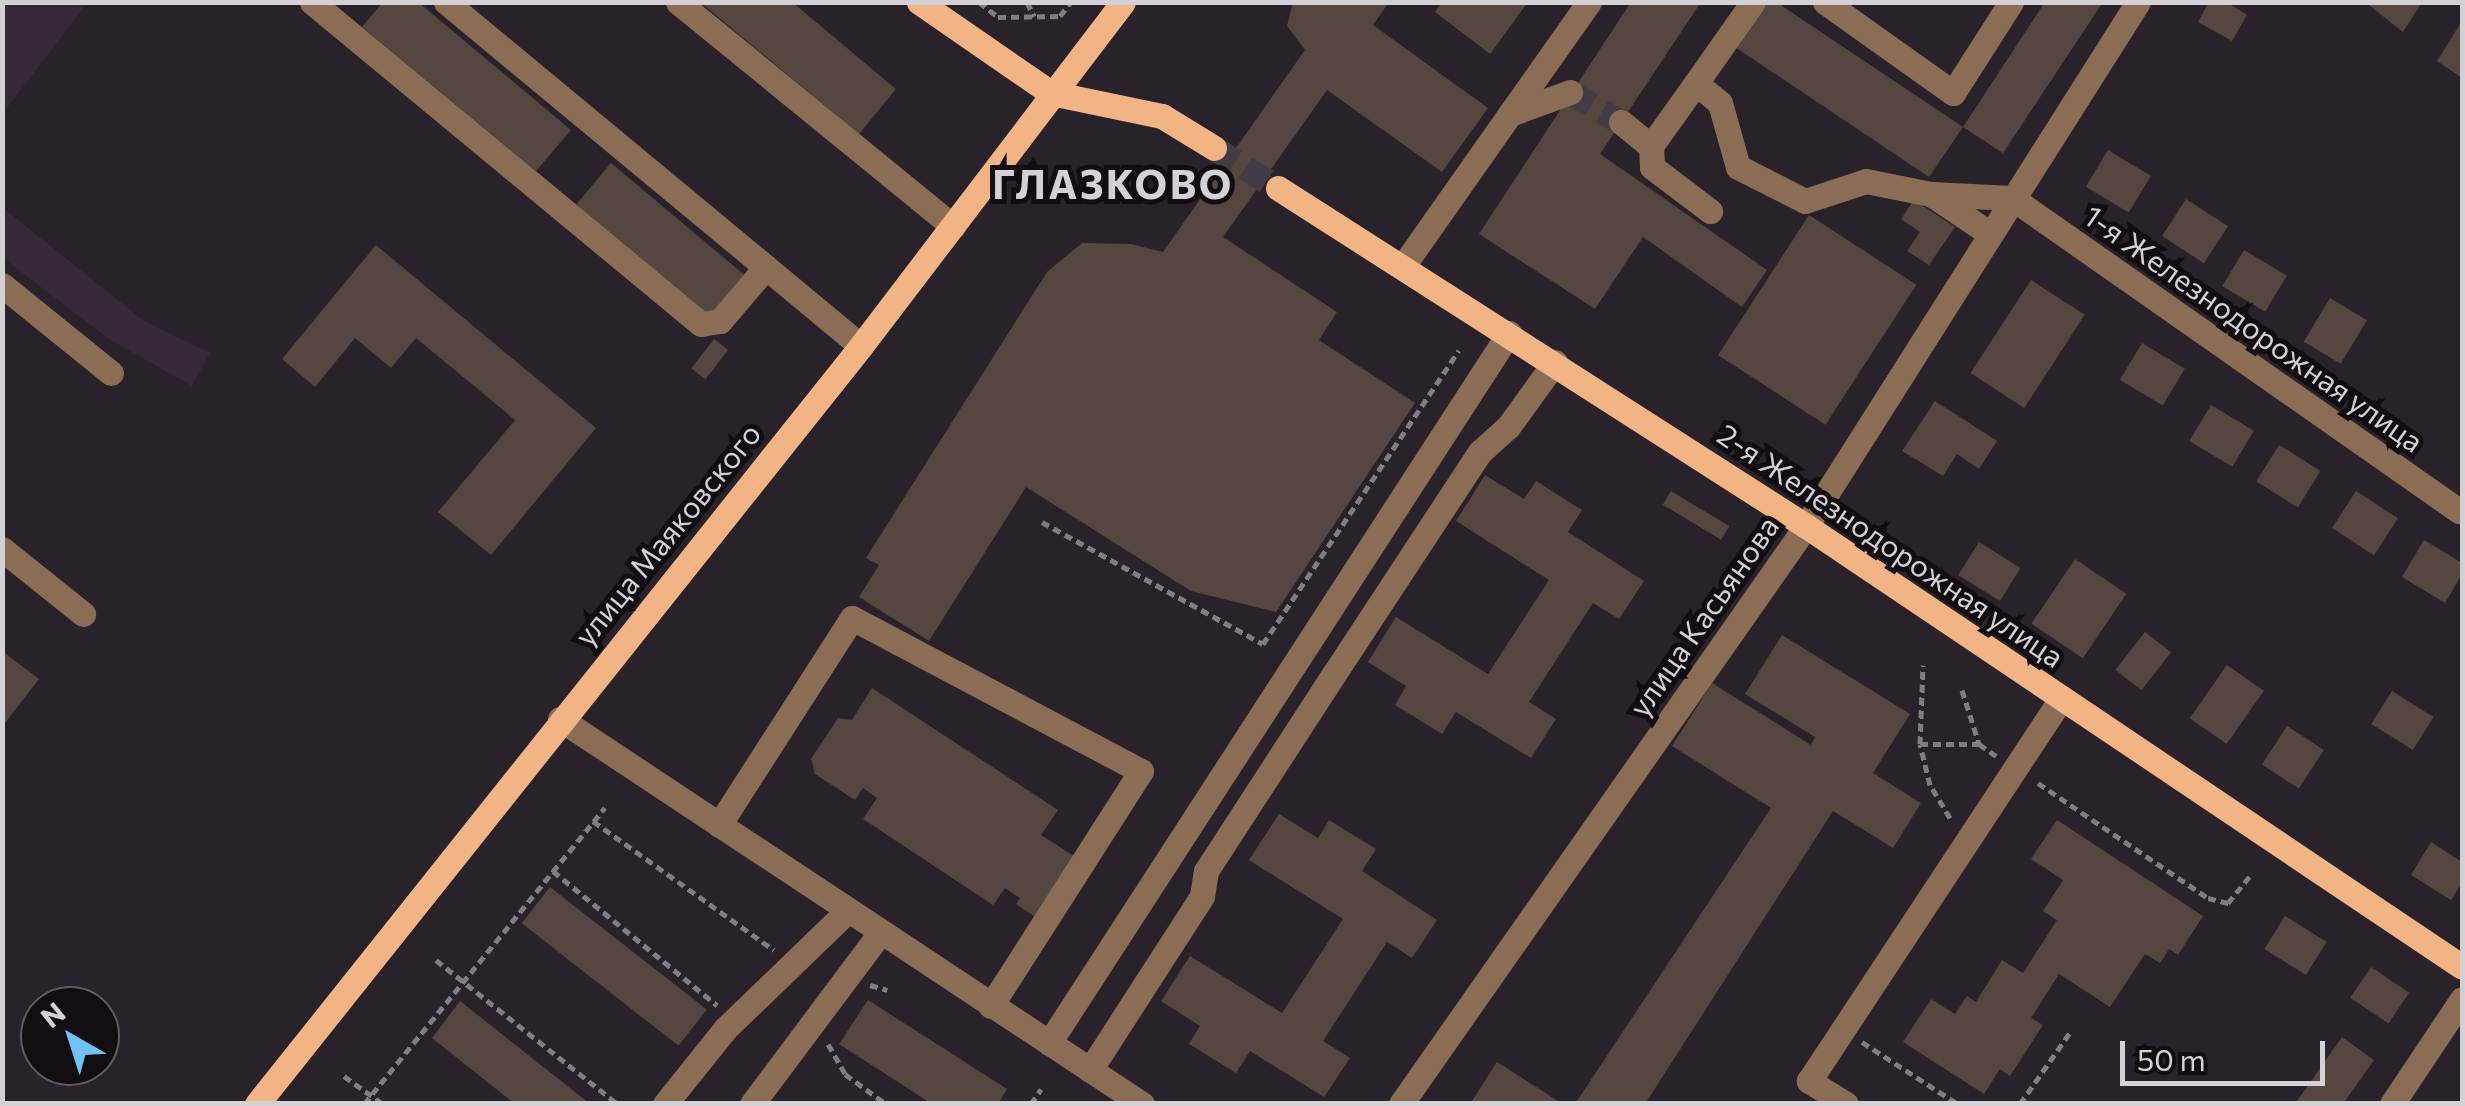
<!DOCTYPE html>
<html>
<head>
<meta charset="utf-8">
<style>
	body { margin:0 }
	#map { position:relative; width:2465px; height:1106px; overflow:hidden; background:#2a222b; font-family:Commissioner,sans-serif }
	div>[style] { position:absolute }
	.built>* { inset:0; background:#352937 }
	.building>* { inset:0; background:#534740; transform-origin:0 0 }
	.minor-tunnel>* { height:25px; margin-top:-12.5px; transform-origin:0; background:repeating-linear-gradient(90deg,#443c45 0 25px,transparent 0 37px) }
	.major-tunnel>* { height:25px; margin-top:-12.5px; transform-origin:0; background:repeating-linear-gradient(90deg,#443c45 0 25px,transparent 0 37px) }
	.path>* { height:5px; margin-top:-2.5px; transform-origin:0; background:repeating-linear-gradient(90deg,#827c83 0 8px,transparent 0 13px) }
	.minor>* { height:25px; margin:-12.5px; padding:0 12.5px; transform-origin:12.5px; border-radius:12.5px; background:#8b6d56 }
	.major>* { height:25px; margin:-12.5px; padding:0 12.5px; transform-origin:12.5px; border-radius:12.5px; background:#f2b485 }
	span { translate:-50% -50%; white-space:nowrap; text-align:center; line-height:1.15; -webkit-text-stroke:10px #110d11; paint-order:stroke }
	.street-label { font-size:30px; color:#d5d0d6 }
	.district-label { font-size:40px; color:#d5d0d6; font-weight:700; letter-spacing:2.5px }
	.frame { position:absolute; inset:0; border:5px solid #d5d0d6; pointer-events:none }
	.north { position:absolute; left:20px; top:986px; width:100px; height:100px; box-sizing:border-box; background:#110d11; border:2px solid #5f5b60; border-radius:50%; rotate:321deg; font-size:28px; font-weight:700; line-height:40px; text-align:center; color:#d5d0d6 }
	.north::after { content:''; display:block; margin:auto; width:35px; height:45px; background:#71c1f5; clip-path:polygon(50% 0,100% 100%,50% 72%,0 100%) }
	.scale { position:absolute; left:2120px; top:1041px; width:205px; height:45px; box-sizing:border-box; border:5px solid #d5d0d6; border-top:0; padding-left:12px; font-size:30px; line-height:35px; white-space:nowrap; color:#d5d0d6; -webkit-text-stroke:8px #110d11; paint-order:stroke }
</style>
</head>
<body>
<div id="map">
	<div class="built">
		<i style="clip-path:polygon(3px 2px,87px 3px,3px 113px,2px 3px)"></i>
		<i style="clip-path:polygon(3px 208px,144px 321px,210px 353px,192px 386px,109px 339px,3px 258px)"></i>
	</div>
	<div class="building">
		<i style="clip-path:polygon(383px 2px,418px 2px,571px 130px,536px 171px,362px 27px)"></i>
		<i style="clip-path:polygon(700px 2px,792px 2px,896px 89px,859px 134px)"></i>
		<i style="clip-path:polygon(1293px 2px,1389px 2px,1373px 25px,1488px 108px,1442px 172px,1327px 90px,1223px 237px,1337px 312px,1319px 340px,1415px 403px,1276px 612px,1191px 591px,1026px 487px,929px 641px,859px 597px,879px 565px,866px 558px,1047px 272px,1082px 243px,1131px 244px,1163px 252px,1305px 50px,1287px 26px)"></i>
		<i style="clip-path:polygon(1442px 2px,1528px 2px,1490px 54px,1435px 12px)"></i>
		<i style="clip-path:polygon(1631px 2px,1701px 2px,1600px 154px,1767px 270px,1742px 307px,1643px 237px,1595px 309px,1479px 234px)"></i>
		<i style="clip-path:polygon(1765px 2px,1776px 2px,1963px 127px,2045px 2px,2103px 2px,2003px 153px,1963px 127px,1929px 177px,1735px 47px)"></i>
		<i style="clip-path:polygon(2209px 2px,2226px 2px,2247px 15px,2232px 41px,2198px 22px)"></i>
		<i style="clip-path:polygon(2365px 2px,2422px 2px,2403px 32px)"></i>
		<i style="clip-path:polygon(2462px 21px,2462px 78px,2437px 61px)"></i>
		<i style="left:2108px;top:150px;width:50px;height:43px;rotate:31deg"></i>
		<i style="left:611px;top:163px;width:174px;height:55px;rotate:40deg"></i>
		<i style="left:2186px;top:199px;width:50px;height:44px;rotate:33deg"></i>
		<i style="clip-path:polygon(1914px 200px,1955px 227px,1929px 265px,1907px 251px,1920px 232px,1901px 219px)"></i>
		<i style="left:1809px;top:215px;width:128px;height:167px;rotate:33deg"></i>
		<i style="clip-path:polygon(376px 245px,596px 428px,491px 555px,438px 512px,515px 420px,416px 338px,391px 368px,355px 338px,315px 387px,282px 359px)"></i>
		<i style="left:2244px;top:250px;width:50px;height:42px;rotate:31deg"></i>
		<i style="left:2031px;top:280px;width:64px;height:111px;rotate:33deg"></i>
		<i style="left:2330px;top:298px;width:43px;height:51px;rotate:31deg"></i>
		<i style="left:714px;top:339px;width:18px;height:37px;rotate:38deg"></i>
		<i style="left:2142px;top:343px;width:50px;height:43px;rotate:31deg"></i>
		<i style="clip-path:polygon(1935px 401px,1997px 441px,1979px 469px,1957px 454px,1943px 476px,1902px 451px)"></i>
		<i style="left:2211px;top:405px;width:50px;height:42px;rotate:31deg"></i>
		<i style="left:2279px;top:445px;width:49px;height:43px;rotate:32deg"></i>
		<i style="clip-path:polygon(1485px 475px,1524px 499px,1536px 481px,1582px 510px,1568px 532px,1644px 581px,1619px 619px,1593px 603px,1529px 702px,1556px 719px,1531px 758px,1456px 712px,1442px 734px,1395px 705px,1406px 686px,1368px 662px,1396px 617px,1488px 674px,1549px 580px,1456px 521px)"></i>
		<i style="left:1671px;top:491px;width:68px;height:16px;rotate:31deg"></i>
		<i style="left:2356px;top:491px;width:50px;height:44px;rotate:33deg"></i>
		<i style="clip-path:polygon(2424px 540px,2462px 563px,2462px 574px,2445px 603px,2402px 577px)"></i>
		<i style="left:1979px;top:542px;width:49px;height:39px;rotate:32deg"></i>
		<i style="left:2075px;top:559px;width:62px;height:78px;rotate:34deg"></i>
		<i style="left:2145px;top:632px;width:33px;height:48px;rotate:38deg"></i>
		<i style="clip-path:polygon(1782px 635px,1910px 714px,1873px 773px,1921px 803px,1893px 848px,1833px 811px,1645px 1104px,1575px 1104px,1771px 808px,1672px 746px,1712px 683px,1811px 745px,1815px 737px,1745px 694px)"></i>
		<i style="clip-path:polygon(2px 651px,39px 679px,5px 723px,2px 721px)"></i>
		<i style="left:2227px;top:665px;width:45px;height:65px;rotate:35deg"></i>
		<i style="clip-path:polygon(872px 688px,1058px 810px,1041px 835px,1074px 856px,1034px 916px,1016px 904px,1020px 898px,1005px 888px,993px 905px,863px 819px,877px 798px,863px 788px,855px 800px,815px 774px,811px 759px,838px 718px,852px 720px)"></i>
		<i style="left:2392px;top:691px;width:49px;height:39px;rotate:32deg"></i>
		<i style="left:2287px;top:726px;width:44px;height:46px;rotate:33deg"></i>
		<i style="clip-path:polygon(1279px 814px,1318px 838px,1329px 820px,1376px 849px,1362px 871px,1437px 920px,1412px 958px,1387px 942px,1323px 1041px,1350px 1058px,1324px 1097px,1250px 1051px,1236px 1073px,1189px 1044px,1200px 1026px,1161px 1001px,1190px 956px,1282px 1013px,1343px 919px,1249px 860px)"></i>
		<i style="clip-path:polygon(2057px 820px,2203px 916px,2178px 955px,2169px 949px,2160px 963px,2145px 954px,2110px 1007px,2059px 974px,2031px 1018px,2043px 1025px,2010px 1076px,2000px 1069px,1984px 1094px,1903px 1042px,1931px 999px,1955px 1014px,1967px 996px,1976px 1002px,2002px 960px,2023px 973px,2057px 920px,2043px 911px,2063px 880px,2031px 859px)"></i>
		<i style="clip-path:polygon(2431px 842px,2462px 862px,2462px 883px,2451px 900px,2411px 875px)"></i>
		<i style="left:550px;top:887px;width:199px;height:46px;rotate:38deg"></i>
		<i style="left:2285px;top:916px;width:49px;height:39px;rotate:32deg"></i>
		<i style="left:2371px;top:967px;width:46px;height:37px;rotate:34deg"></i>
		<i style="clip-path:polygon(868px 1000px,1007px 1089px,998px 1104px,932px 1104px,839px 1044px)"></i>
		<i style="clip-path:polygon(460px 1001px,590px 1104px,515px 1104px,432px 1038px)"></i>
		<i style="clip-path:polygon(2342px 1037px,2374px 1060px,2343px 1104px,2295px 1104px)"></i>
		<i style="clip-path:polygon(1497px 1062px,1541px 1090px,1562px 1104px,1470px 1104px)"></i>
	</div>
	<div class="minor-tunnel">
		<i style="left:1570px;top:92px;width:59px;rotate:30.5deg"></i>
	</div>
	<div class="major-tunnel">
		<i style="left:1214px;top:148px;width:75px;rotate:32deg"></i>
	</div>
	<div class="path">
		<i style="left:979px;top:2px;width:24px;rotate:38deg"></i>
		<i style="left:998px;top:17px;width:62px;rotate:-0.9deg"></i>
		<i style="left:1060px;top:16px;width:18px;rotate:-52deg"></i>
		<i style="left:1027px;top:2px;width:16px;rotate:63deg"></i>
		<i style="left:1042px;top:522px;width:252px;rotate:28.9deg"></i>
		<i style="left:1263px;top:644px;width:353px;rotate:-56.3deg"></i>
		<i style="left:1962px;top:690px;width:57px;rotate:72.5deg"></i>
		<i style="left:1979px;top:744px;width:21px;rotate:35deg"></i>
		<i style="left:1920px;top:744px;width:79px;rotate:-87.8deg"></i>
		<i style="left:2038px;top:783px;width:205px;rotate:34.1deg"></i>
		<i style="left:2208px;top:898px;width:21px;rotate:14deg"></i>
		<i style="left:2228px;top:903px;width:36px;rotate:-51deg"></i>
		<i style="left:1950px;top:818px;width:39px;rotate:-121deg"></i>
		<i style="left:1930px;top:785px;width:42px;rotate:-103.7deg"></i>
		<i style="left:1920px;top:744px;width:59px"></i>
		<i style="left:593px;top:821px;width:222px;rotate:35.5deg"></i>
		<i style="left:553px;top:871px;width:212px;rotate:39.3deg"></i>
		<i style="left:436px;top:960px;width:232px;rotate:38.4deg"></i>
		<i style="left:870px;top:985px;width:18px;rotate:16deg"></i>
		<i style="left:1862px;top:1042px;width:114px;rotate:32.9deg"></i>
		<i style="left:828px;top:1044px;width:34px;rotate:60deg"></i>
		<i style="left:845px;top:1074px;width:51px;rotate:36.2deg"></i>
		<i style="left:344px;top:1076px;width:48px;rotate:35.7deg"></i>
		<i style="left:364px;top:1104px;width:382px;rotate:-50.9deg"></i>
		<i style="left:1031px;top:1104px;width:18px;rotate:-56deg"></i>
		<i style="left:2020px;top:1104px;width:89px;rotate:-55.1deg"></i>
	</div>
	<div class="minor">
		<i style="left:312px;top:2px;width:505px;rotate:39.62deg"></i>
		<i style="left:701px;top:324px;width:19px;rotate:-9deg"></i>
		<i style="left:720px;top:321px;width:71px;rotate:-49.6deg"></i>
		<i style="left:446px;top:2px;width:539px;rotate:39.66deg"></i>
		<i style="left:678px;top:2px;width:355px;rotate:39.2deg"></i>
		<i style="left:1825px;top:2px;width:157px;rotate:35.4deg"></i>
		<i style="left:1953px;top:93px;width:108px;rotate:-57.5deg"></i>
		<i style="left:1696px;top:83px;width:99px;rotate:-54.9deg"></i>
		<i style="left:1510px;top:114px;width:137px;rotate:-54.8deg"></i>
		<i style="left:1621px;top:122px;width:38px;rotate:39deg"></i>
		<i style="left:1651px;top:146px;width:77px;rotate:-54.5deg"></i>
		<i style="left:1696px;top:83px;width:31px;rotate:40deg"></i>
		<i style="left:1720px;top:103px;width:66px;rotate:74.3deg"></i>
		<i style="left:1738px;top:167px;width:75px;rotate:26.9deg"></i>
		<i style="left:1805px;top:201px;width:64px;rotate:-18.2deg"></i>
		<i style="left:1866px;top:181px;width:66px;rotate:11.3deg"></i>
		<i style="left:1931px;top:194px;width:70px;rotate:33.9deg"></i>
		<i style="left:1651px;top:146px;width:21px;rotate:87deg"></i>
		<i style="left:1652px;top:167px;width:73px;rotate:37.2deg"></i>
		<i style="left:1931px;top:194px;width:81px;rotate:2.8deg"></i>
		<i style="left:2012px;top:198px;width:546px;rotate:35deg"></i>
		<i style="left:1403px;top:266px;width:186px;rotate:-54.9deg"></i>
		<i style="left:1510px;top:114px;width:64px;rotate:-20.1deg"></i>
		<i style="left:2px;top:285px;width:140px;rotate:38.9deg"></i>
		<i style="left:2px;top:549px;width:104px;rotate:38.7deg"></i>
		<i style="left:560px;top:719px;width:698px;rotate:33.49deg"></i>
		<i style="left:719px;top:825px;width:246px;rotate:-57.3deg"></i>
		<i style="left:852px;top:618px;width:327px;rotate:27.9deg"></i>
		<i style="left:1141px;top:771px;width:279px;rotate:122.6deg"></i>
		<i style="left:1049px;top:1043px;width:846px;rotate:-57.06deg"></i>
		<i style="left:1090px;top:1070px;width:207px;rotate:-57.2deg"></i>
		<i style="left:1202px;top:896px;width:25px;rotate:-81deg"></i>
		<i style="left:1206px;top:871px;width:235px;rotate:-57deg"></i>
		<i style="left:1334px;top:674px;width:266px;rotate:-56.7deg"></i>
		<i style="left:1480px;top:452px;width:38px;rotate:-42deg"></i>
		<i style="left:1508px;top:427px;width:80px;rotate:-54.1deg"></i>
		<i style="left:665px;top:1104px;width:96px;rotate:-51.3deg"></i>
		<i style="left:725px;top:1029px;width:170px;rotate:-44deg"></i>
		<i style="left:752px;top:1104px;width:214px;rotate:-53.2deg"></i>
		<i style="left:1401px;top:1104px;width:706px;rotate:-54.98deg"></i>
		<i style="left:1806px;top:526px;width:620px;rotate:-57.64deg"></i>
		<i style="left:1846px;top:1104px;width:44px;rotate:-148.1deg"></i>
		<i style="left:1809px;top:1081px;width:459px;rotate:-56.6deg"></i>
		<i style="left:2392px;top:1104px;width:126px;rotate:-56.3deg"></i>
	</div>
	<div class="major">
		<i style="left:919px;top:2px;width:160px;rotate:34.6deg"></i>
		<i style="left:1051px;top:93px;width:113px;rotate:11.7deg"></i>
		<i style="left:1162px;top:116px;width:61px;rotate:31.6deg"></i>
		<i style="left:1278px;top:188px;width:627px;rotate:32.63deg"></i>
		<i style="left:1806px;top:526px;width:790px;rotate:33.91deg"></i>
		<i style="left:257px;top:1104px;width:969px;rotate:-51.45deg"></i>
		<i style="left:861px;top:346px;width:432px;rotate:-52.7deg"></i>
	</div>
	<div class="street-label">
		<span style="left:2254px;top:328px;rotate:35deg">1-я Железнодорожная улица</span>
		<span style="left:667px;top:534px;rotate:-51deg">улица Маяковского</span>
		<span style="left:1891px;top:545px;rotate:34deg">2-я Железнодорожная улица</span>
		<span style="left:1703px;top:616px;rotate:-55deg">улица Касьянова</span>
	</div>
	<div class="district-label">
		<span style="left:1113px;top:183px">ГЛАЗКОВО</span>
	</div>
	<div class="frame"></div>
	<div class="north">N</div>
	<div class="scale">50 m</div>
</div>
</body>
</html>
